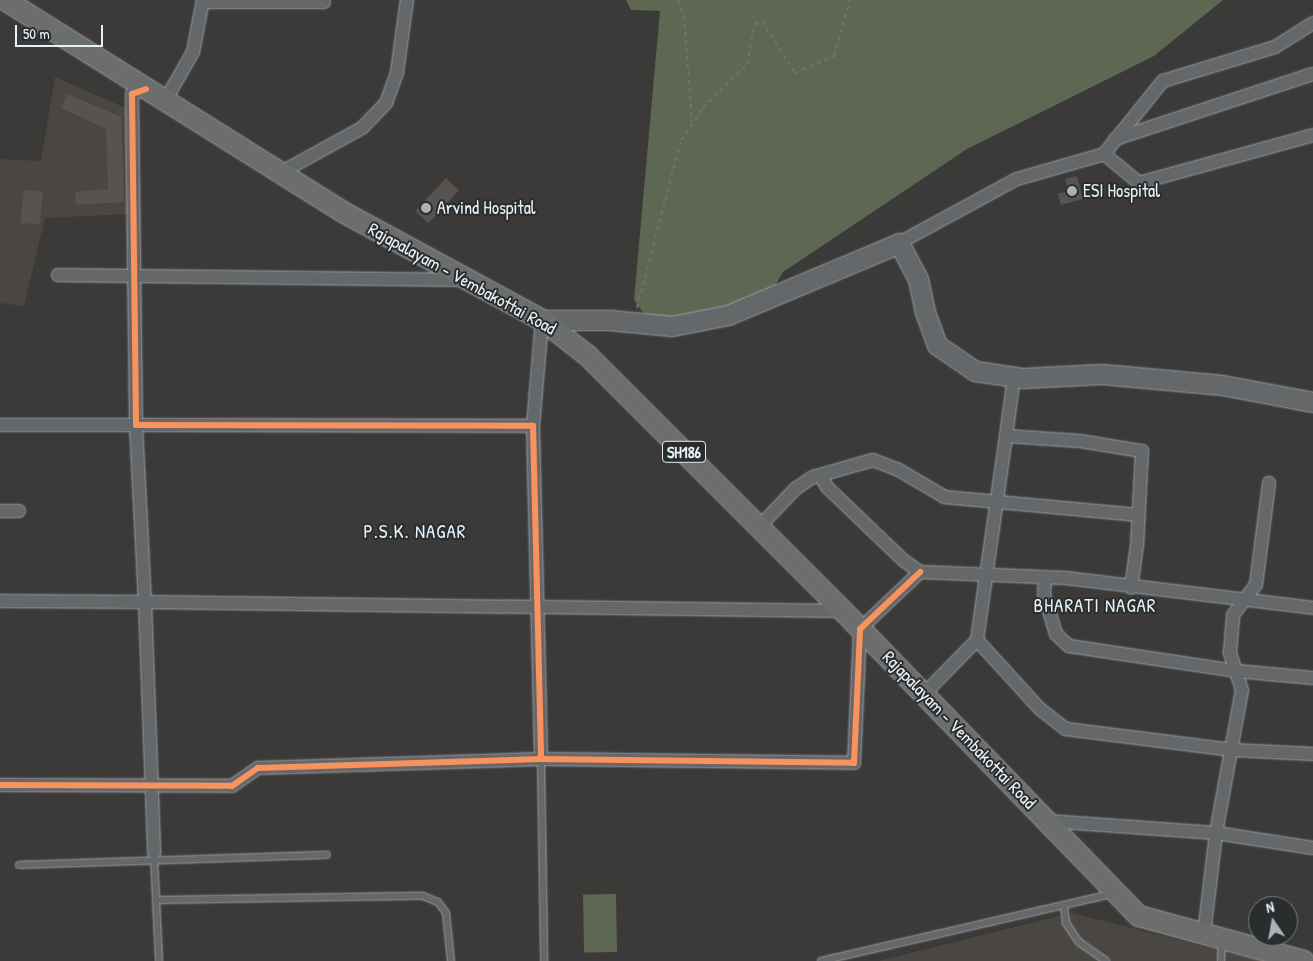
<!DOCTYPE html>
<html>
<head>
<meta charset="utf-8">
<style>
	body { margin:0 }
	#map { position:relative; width:1313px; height:961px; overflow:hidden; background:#3b3a38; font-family:"Patrick Hand",sans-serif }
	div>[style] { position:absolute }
	.built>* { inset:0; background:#4a4641 }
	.green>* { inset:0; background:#5d6751; transform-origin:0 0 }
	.building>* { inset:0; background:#565351; transform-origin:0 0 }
	.path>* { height:2px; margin-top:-1px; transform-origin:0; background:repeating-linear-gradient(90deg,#707172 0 4px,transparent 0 8px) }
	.roads { filter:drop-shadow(0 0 1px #9d9e9f) drop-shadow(0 0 1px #9d9e9f) }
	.lane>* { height:6px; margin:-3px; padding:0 3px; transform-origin:3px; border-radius:3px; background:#65686b }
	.street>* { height:12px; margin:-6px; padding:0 6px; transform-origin:6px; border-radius:6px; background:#65686b }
	.secondary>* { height:19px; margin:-9.5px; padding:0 9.5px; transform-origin:9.5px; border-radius:9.5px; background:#65686b }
	.primary>* { height:20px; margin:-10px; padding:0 10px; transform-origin:10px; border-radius:10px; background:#6b6e6c }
	.cycleway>* { height:6px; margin:-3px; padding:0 3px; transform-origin:3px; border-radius:3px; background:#f8935d }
	.dots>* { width:14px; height:14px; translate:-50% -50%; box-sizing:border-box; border:2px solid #2a2d2e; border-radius:50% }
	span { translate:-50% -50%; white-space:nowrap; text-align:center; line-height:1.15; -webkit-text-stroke:4px #2a2d2e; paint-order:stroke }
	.shield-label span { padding:1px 4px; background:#2a2d2e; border:1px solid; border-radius:4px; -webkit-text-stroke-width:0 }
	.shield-label { font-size:16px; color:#e8f1f8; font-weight:700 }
	.poi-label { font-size:18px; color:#e8f1f8 }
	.left { translate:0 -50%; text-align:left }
	.street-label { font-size:18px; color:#e8f1f8 }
	.neighbourhood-label { font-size:19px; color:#e8f1f8; letter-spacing:1px }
	.north { position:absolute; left:1248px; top:896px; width:50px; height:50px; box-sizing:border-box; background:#2a2d2e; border:1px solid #767b7f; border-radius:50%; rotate:348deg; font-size:14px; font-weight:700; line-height:20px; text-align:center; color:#e8f1f8 }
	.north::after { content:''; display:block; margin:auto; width:18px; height:22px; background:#abb1b5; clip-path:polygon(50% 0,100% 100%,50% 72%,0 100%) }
	.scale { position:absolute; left:15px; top:25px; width:88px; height:22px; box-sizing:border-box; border:2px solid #e8f1f8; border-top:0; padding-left:6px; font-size:15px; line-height:18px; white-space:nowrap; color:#e8f1f8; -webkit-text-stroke:4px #2a2d2e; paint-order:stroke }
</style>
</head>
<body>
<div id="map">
	<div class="built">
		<i style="clip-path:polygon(55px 77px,128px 109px,130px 214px,45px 218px,24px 306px,0 303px,0 159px,41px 161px)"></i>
		<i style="clip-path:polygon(1072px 913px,1261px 961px,878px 961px)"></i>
	</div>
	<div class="green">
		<i style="clip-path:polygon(626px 0,1223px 0,1154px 56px,967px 149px,783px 272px,770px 294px,699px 314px,648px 319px,634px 300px,660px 11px,631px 10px)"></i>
		<i style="left:616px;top:894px;width:58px;height:33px;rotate:89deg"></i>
	</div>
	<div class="building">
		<i style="clip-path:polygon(68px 94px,121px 117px,124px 202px,76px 205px,75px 192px,108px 189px,106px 129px,61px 108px)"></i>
		<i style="clip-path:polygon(1077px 176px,1083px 199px,1061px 205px,1058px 194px,1068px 191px,1065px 179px)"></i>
		<i style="left:446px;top:178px;width:18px;height:45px;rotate:43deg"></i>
		<i style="left:24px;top:190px;width:19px;height:33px;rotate:6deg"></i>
	</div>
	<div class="path">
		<i style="left:678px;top:0;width:17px;rotate:69deg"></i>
		<i style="left:684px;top:16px;width:107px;rotate:85.7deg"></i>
		<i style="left:637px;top:308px;width:174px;rotate:-75.3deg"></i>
		<i style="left:681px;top:140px;width:39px;rotate:-55deg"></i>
		<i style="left:703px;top:108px;width:62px;rotate:-45deg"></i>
		<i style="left:747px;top:64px;width:41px;rotate:-78.7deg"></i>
		<i style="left:755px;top:24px;width:8px;rotate:-23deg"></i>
		<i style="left:762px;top:21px;width:62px;rotate:57.6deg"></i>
		<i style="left:795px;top:73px;width:43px;rotate:-23.6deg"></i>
		<i style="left:834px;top:56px;width:58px;rotate:-74.1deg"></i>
	</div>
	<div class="roads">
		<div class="lane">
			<i style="left:541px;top:759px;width:202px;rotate:89.1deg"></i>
			<i style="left:154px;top:857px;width:104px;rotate:87.2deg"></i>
			<i style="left:19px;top:865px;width:308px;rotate:-1.9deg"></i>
			<i style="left:156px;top:900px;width:267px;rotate:-0.9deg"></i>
			<i style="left:423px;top:896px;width:16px;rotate:22deg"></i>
			<i style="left:438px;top:902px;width:14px;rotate:54deg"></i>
			<i style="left:446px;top:913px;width:48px;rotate:84.1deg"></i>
			<i style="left:1064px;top:906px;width:17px;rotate:83deg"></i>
			<i style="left:1066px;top:923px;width:23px;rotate:56deg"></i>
			<i style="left:1079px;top:942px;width:33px;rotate:35deg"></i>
			<i style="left:821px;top:961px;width:299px;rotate:-13deg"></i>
			<i style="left:1221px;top:961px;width:19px;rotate:-87deg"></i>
		</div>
		<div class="street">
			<i style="left:203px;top:2px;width:121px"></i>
			<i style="left:146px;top:89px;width:15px;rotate:160deg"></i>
			<i style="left:132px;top:94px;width:331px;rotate:89.3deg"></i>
			<i style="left:136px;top:425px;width:397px;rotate:0.1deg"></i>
			<i style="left:533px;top:426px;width:333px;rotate:88.6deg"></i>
			<i style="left:165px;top:101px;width:56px;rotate:-60.3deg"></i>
			<i style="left:193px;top:52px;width:53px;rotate:-79.1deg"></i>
			<i style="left:1115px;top:139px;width:208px;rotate:-18.2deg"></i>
			<i style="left:1104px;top:154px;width:45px;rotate:39.6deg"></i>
			<i style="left:1139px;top:183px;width:180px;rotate:-15.4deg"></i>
			<i style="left:280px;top:173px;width:94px;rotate:-28.8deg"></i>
			<i style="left:362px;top:128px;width:35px;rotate:-46deg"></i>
			<i style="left:386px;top:103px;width:33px;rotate:-70deg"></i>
			<i style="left:397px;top:72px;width:73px;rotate:-82.1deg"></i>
			<i style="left:899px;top:243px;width:134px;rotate:-28.5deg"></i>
			<i style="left:1017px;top:179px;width:91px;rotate:-16deg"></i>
			<i style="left:1104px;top:154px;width:94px;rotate:-51.1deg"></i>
			<i style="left:1163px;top:81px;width:117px;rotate:-16.9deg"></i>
			<i style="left:1275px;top:47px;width:45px;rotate:-32.3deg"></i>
			<i style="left:58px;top:275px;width:406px;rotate:0.7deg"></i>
			<i style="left:0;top:425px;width:136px"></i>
			<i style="left:136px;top:425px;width:177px;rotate:87.1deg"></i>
			<i style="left:145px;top:602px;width:698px;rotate:0.74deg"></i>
			<i style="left:533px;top:426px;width:106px;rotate:-85.1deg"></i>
			<i style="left:1006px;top:436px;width:60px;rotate:-82.3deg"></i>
			<i style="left:821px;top:477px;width:13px;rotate:58deg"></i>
			<i style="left:828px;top:488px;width:104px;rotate:43.8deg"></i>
			<i style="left:903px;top:560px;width:21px;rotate:35deg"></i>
			<i style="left:920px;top:572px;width:146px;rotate:2.4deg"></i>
			<i style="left:1066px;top:578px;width:249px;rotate:6.9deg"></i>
			<i style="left:0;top:511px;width:19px"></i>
			<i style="left:759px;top:527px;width:52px;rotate:-46.5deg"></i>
			<i style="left:795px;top:489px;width:22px;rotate:-34deg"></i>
			<i style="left:813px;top:477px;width:62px;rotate:-15.8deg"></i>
			<i style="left:873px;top:460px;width:26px;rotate:21deg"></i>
			<i style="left:897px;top:469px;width:56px;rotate:30.3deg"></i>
			<i style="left:945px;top:497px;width:194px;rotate:5.3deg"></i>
			<i style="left:1045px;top:580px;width:14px;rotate:94deg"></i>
			<i style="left:1044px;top:594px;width:42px;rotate:73.3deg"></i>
			<i style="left:1056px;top:634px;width:18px;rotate:43deg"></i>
			<i style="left:1069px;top:646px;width:170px;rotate:8.5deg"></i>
			<i style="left:1237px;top:671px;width:76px;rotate:5.3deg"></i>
			<i style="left:0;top:601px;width:145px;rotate:0.4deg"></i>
			<i style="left:145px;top:602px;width:251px;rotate:87.9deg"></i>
			<i style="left:977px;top:640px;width:93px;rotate:47.6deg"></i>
			<i style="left:1040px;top:709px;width:33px;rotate:38deg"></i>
			<i style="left:1066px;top:729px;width:168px;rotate:7.2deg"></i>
			<i style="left:1233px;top:750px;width:80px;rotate:2.9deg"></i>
			<i style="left:924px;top:694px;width:76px;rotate:-45.5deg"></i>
			<i style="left:977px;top:640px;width:206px;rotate:-81.9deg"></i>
			<i style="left:1006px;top:436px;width:74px;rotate:3.9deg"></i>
			<i style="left:1080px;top:441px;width:63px;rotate:9.2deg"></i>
			<i style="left:1142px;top:451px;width:94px;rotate:93deg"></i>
			<i style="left:1137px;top:545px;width:43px;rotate:97.9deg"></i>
			<i style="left:0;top:785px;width:232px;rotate:0.2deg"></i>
			<i style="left:232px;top:786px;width:32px;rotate:-35deg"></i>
			<i style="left:258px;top:768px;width:283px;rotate:-1.8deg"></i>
			<i style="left:541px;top:759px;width:313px;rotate:0.7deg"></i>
			<i style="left:854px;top:763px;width:134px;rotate:-87.4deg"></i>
			<i style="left:860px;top:629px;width:83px;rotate:-43.5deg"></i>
			<i style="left:1048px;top:821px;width:168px;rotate:4.1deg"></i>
			<i style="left:1216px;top:833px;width:98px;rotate:8.8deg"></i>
			<i style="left:1204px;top:934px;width:102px;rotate:-83.2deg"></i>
			<i style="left:1216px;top:833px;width:145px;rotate:-79.7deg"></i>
			<i style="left:1242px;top:690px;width:40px;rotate:-108deg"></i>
			<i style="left:1230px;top:652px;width:37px;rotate:-85deg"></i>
			<i style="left:1233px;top:615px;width:38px;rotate:-53deg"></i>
			<i style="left:1256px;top:585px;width:103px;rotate:-82.7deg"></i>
		</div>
		<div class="secondary">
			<i style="left:542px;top:320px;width:68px"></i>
			<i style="left:610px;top:320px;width:62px;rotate:5.5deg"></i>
			<i style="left:672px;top:326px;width:57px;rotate:-11.1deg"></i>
			<i style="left:728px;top:315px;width:186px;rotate:-22.8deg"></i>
			<i style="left:899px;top:243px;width:41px;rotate:62.2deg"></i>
			<i style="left:918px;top:279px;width:34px;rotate:78deg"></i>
			<i style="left:925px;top:312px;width:35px;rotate:70deg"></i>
			<i style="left:937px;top:345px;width:46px;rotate:34.4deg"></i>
			<i style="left:975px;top:371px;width:49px;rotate:8.3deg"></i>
			<i style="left:1023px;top:378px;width:79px;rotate:-2.9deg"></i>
			<i style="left:1102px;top:374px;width:121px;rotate:5.2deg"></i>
			<i style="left:1222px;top:385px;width:93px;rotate:10.6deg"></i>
		</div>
		<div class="primary">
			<i style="left:5px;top:0;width:399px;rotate:32.1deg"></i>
			<i style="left:343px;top:212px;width:226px;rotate:28.5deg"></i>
			<i style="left:542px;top:320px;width:58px;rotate:38deg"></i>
			<i style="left:588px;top:356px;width:361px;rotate:45deg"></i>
			<i style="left:843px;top:611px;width:425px;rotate:45.9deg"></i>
			<i style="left:1139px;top:916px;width:171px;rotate:15.3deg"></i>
		</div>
	</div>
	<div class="cycleway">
		<i style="left:146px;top:89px;width:15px;rotate:160deg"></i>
		<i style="left:132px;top:94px;width:331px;rotate:89.3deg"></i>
		<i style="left:136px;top:425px;width:397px;rotate:0.1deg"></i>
		<i style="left:533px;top:426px;width:333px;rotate:88.6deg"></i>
		<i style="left:0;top:785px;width:232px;rotate:0.2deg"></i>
		<i style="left:232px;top:786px;width:32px;rotate:-35deg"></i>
		<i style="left:258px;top:768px;width:283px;rotate:-1.8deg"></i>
		<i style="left:541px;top:759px;width:313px;rotate:0.7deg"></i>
		<i style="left:854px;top:763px;width:134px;rotate:-87.4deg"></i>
		<i style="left:860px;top:629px;width:83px;rotate:-43.5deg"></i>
	</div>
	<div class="dots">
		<i style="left:1072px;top:191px;background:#abb1b5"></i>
		<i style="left:426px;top:208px;background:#abb1b5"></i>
	</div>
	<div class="shield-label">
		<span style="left:684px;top:452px">SH186</span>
	</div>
	<div class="poi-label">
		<span class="left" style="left:1083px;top:191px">ESI Hospital</span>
		<span class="left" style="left:437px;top:208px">Arvind Hospital</span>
	</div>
	<div class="street-label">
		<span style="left:462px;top:279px;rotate:29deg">Rajapalayam - Vembakottai Road</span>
		<span style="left:959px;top:730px;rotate:46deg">Rajapalayam - Vembakottai Road</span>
	</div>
	<div class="neighbourhood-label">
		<span style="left:415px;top:532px">P.S.K. NAGAR</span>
		<span style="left:1095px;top:606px">BHARATI NAGAR</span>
	</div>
	<div class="north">N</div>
	<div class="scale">50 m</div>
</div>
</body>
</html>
